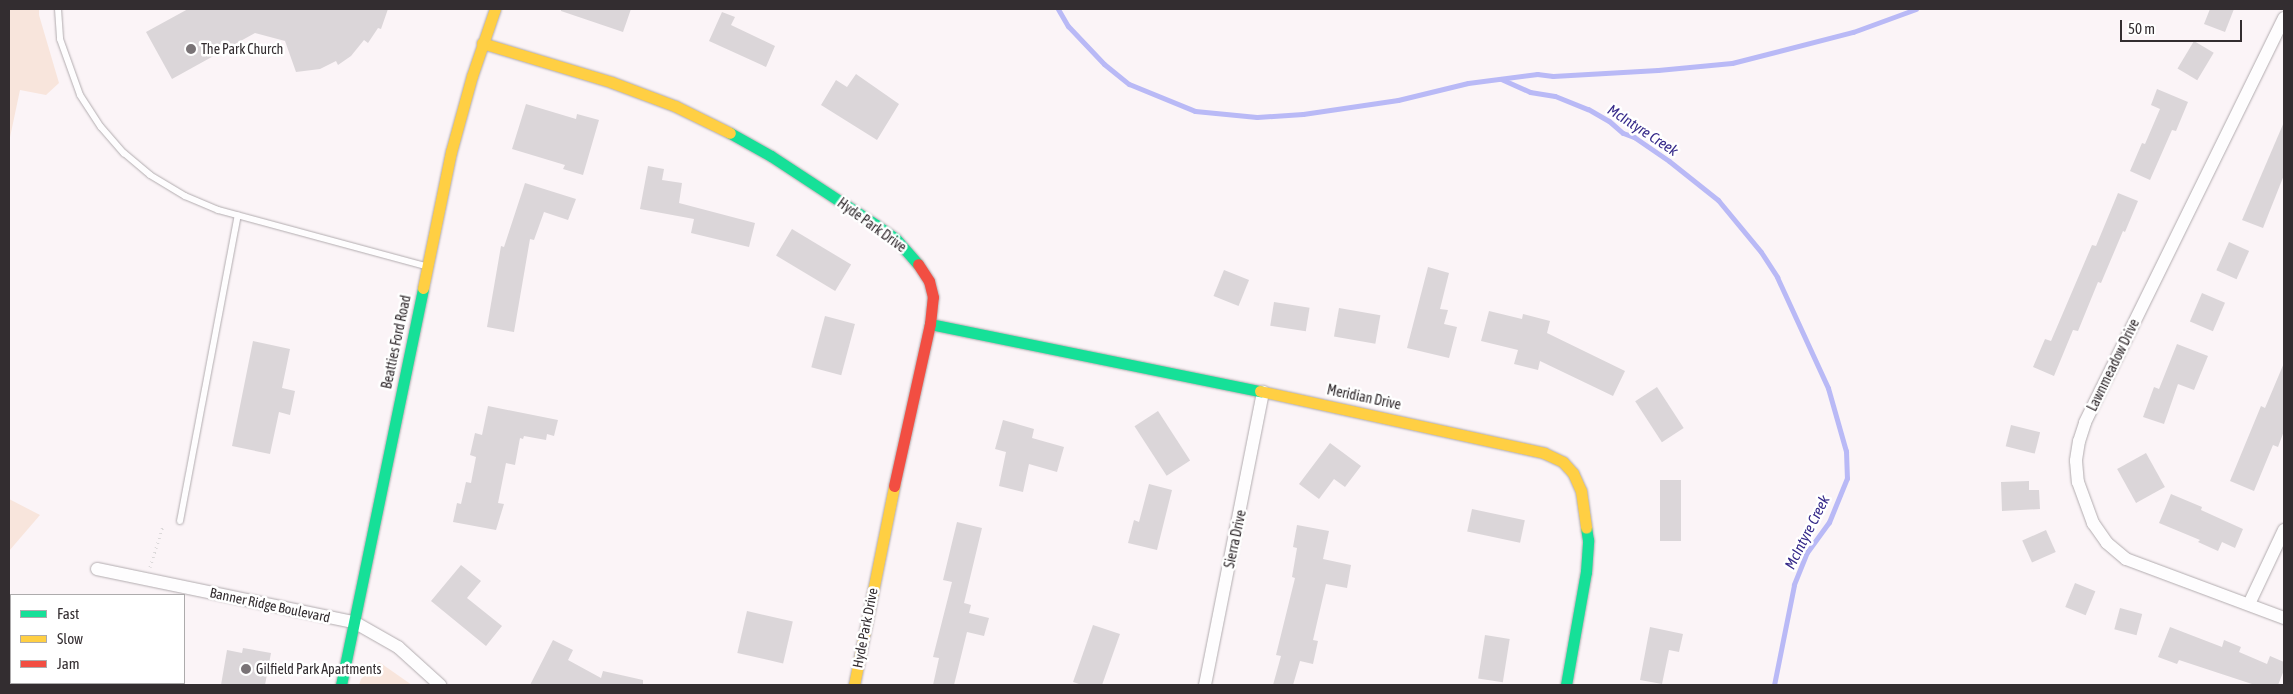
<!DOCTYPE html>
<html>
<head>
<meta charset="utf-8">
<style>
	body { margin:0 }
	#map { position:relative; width:2293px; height:694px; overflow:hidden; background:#fbf4f7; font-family:"Asap Condensed",sans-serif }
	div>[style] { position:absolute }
	.green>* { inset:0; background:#f8e5dc }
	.stream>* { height:5px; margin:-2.5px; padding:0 2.5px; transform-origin:2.5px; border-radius:2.5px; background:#b9b9f6 }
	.building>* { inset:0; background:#dbd6d9; transform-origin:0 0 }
	.path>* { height:3px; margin-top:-1.5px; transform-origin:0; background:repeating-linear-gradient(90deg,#dcd9da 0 1px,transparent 0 5px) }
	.roads { filter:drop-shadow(0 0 1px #b2acaf) drop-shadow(0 0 1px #b2acaf) }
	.lane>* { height:6px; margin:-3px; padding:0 3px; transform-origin:3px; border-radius:3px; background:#fefdfe }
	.street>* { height:12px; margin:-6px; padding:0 6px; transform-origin:6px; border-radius:6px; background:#fefdfe }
	.fast>* { height:11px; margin:-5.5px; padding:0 5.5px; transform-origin:5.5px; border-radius:5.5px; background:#16e098 }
	.slow>* { height:11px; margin:-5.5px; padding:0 5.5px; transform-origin:5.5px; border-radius:5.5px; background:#ffcf43 }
	.jam>* { height:11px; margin:-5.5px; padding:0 5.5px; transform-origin:5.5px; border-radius:5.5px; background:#f24e42 }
	.dots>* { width:14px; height:14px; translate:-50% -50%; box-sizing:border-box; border:2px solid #fff; border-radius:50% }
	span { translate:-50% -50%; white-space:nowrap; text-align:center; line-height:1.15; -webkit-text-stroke:5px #fff; paint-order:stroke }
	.poi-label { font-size:14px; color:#332d30 }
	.left { translate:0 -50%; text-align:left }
	.street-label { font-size:14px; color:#332d30 }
	.water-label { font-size:15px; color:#352989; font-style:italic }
	.frame { position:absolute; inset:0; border:10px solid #332d30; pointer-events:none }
	.legend { position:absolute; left:10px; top:594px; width:175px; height:90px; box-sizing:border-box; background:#fff; border:1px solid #adabac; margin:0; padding:6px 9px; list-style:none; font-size:15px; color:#332d30 }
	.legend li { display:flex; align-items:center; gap:10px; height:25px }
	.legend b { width:25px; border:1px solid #adabac }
	.scale { position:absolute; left:2120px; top:20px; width:122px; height:22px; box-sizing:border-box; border:2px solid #332d30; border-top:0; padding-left:6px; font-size:15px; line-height:18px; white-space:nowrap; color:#332d30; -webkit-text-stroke:4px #fff; paint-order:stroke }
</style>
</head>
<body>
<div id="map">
	<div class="green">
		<i style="clip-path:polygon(9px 9px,39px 9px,39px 15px,59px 83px,46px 95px,20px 90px,9px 142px)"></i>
		<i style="clip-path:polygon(9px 499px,40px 515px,9px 551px)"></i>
		<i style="clip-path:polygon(379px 662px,412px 685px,359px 685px,361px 679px)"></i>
	</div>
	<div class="stream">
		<i style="left:1058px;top:9px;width:20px;rotate:60deg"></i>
		<i style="left:1068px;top:26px;width:52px;rotate:46.5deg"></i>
		<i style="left:1104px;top:64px;width:32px;rotate:39deg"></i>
		<i style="left:1129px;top:84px;width:71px;rotate:22.2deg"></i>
		<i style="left:1195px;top:111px;width:62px;rotate:5.5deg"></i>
		<i style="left:1257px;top:117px;width:46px;rotate:-3.7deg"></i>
		<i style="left:1303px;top:114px;width:96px;rotate:-8.4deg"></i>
		<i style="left:1398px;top:100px;width:72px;rotate:-13.7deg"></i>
		<i style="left:1468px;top:83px;width:70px;rotate:-7.4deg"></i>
		<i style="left:1537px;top:74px;width:16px;rotate:7deg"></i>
		<i style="left:1553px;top:76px;width:105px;rotate:-3.3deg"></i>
		<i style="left:1658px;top:70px;width:74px;rotate:-5.4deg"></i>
		<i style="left:1732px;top:63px;width:125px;rotate:-14.4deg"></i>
		<i style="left:1853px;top:32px;width:67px;rotate:-20.1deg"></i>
		<i style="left:1501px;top:79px;width:32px;rotate:24deg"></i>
		<i style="left:1530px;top:92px;width:25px;rotate:9deg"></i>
		<i style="left:1555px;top:96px;width:35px;rotate:22deg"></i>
		<i style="left:1588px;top:109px;width:24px;rotate:30deg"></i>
		<i style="left:1609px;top:121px;width:18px;rotate:41deg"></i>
		<i style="left:1623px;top:133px;width:12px;rotate:20deg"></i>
		<i style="left:1634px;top:137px;width:42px;rotate:34.4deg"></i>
		<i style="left:1669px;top:161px;width:63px;rotate:38.5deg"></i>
		<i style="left:1718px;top:200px;width:67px;rotate:50.4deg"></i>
		<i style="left:1761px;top:252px;width:30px;rotate:57deg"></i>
		<i style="left:1777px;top:277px;width:122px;rotate:65.3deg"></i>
		<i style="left:1828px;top:388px;width:66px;rotate:74.1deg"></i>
		<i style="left:1846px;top:451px;width:27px;rotate:88deg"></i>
		<i style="left:1847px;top:478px;width:48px;rotate:112.2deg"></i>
		<i style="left:1829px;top:522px;width:37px;rotate:126deg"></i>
		<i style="left:1807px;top:552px;width:35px;rotate:112deg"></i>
		<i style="left:1794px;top:585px;width:102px;rotate:101.3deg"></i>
	</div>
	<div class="building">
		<i style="clip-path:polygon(188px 9px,388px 9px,381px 29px,378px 28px,368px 43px,364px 40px,351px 56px,338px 65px,336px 61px,320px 69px,296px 72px,285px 41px,255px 33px,172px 79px,146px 32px)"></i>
		<i style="clip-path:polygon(561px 9px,631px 9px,623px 32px,561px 11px)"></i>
		<i style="clip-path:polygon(2210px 9px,2234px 9px,2225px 32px,2204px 24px)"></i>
		<i style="clip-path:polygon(722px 12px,735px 17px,731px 25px,775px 46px,766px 67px,709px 41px)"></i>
		<i style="left:2194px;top:41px;width:23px;height:32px;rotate:31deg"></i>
		<i style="clip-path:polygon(856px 74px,899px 104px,877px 140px,821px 105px,836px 80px,847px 87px)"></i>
		<i style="clip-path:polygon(2157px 89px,2188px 102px,2176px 131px,2172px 130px,2150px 180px,2130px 171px,2142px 143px,2145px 144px,2160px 109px,2151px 105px)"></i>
		<i style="clip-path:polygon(526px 104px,576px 119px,577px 114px,599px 120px,583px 175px,563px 169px,565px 165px,512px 149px)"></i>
		<i style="clip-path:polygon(2284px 122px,2284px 175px,2263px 228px,2242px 220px)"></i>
		<i style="clip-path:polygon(648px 166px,664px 169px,662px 180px,682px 183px,679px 203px,755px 223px,749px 247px,691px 233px,694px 219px,640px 209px)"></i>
		<i style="clip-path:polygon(525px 183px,576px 199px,568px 220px,544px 212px,534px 240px,530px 239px,514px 332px,487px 327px,501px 246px,504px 247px)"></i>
		<i style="clip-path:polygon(2118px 193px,2138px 201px,2125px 232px,2123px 231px,2101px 283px,2098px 282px,2078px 331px,2073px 330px,2054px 376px,2033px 367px,2045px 339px,2051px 341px,2092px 245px,2096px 246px)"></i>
		<i style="left:792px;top:229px;width:69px;height:31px;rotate:31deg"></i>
		<i style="left:2229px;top:242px;width:22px;height:31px;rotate:24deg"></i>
		<i style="clip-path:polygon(1428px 267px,1449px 273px,1440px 309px,1448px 310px,1444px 324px,1457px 327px,1449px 358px,1407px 348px)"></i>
		<i style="left:1224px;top:270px;width:27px;height:28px;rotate:22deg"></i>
		<i style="left:2202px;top:293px;width:25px;height:31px;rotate:23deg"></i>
		<i style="left:1274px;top:302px;width:36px;height:24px;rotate:9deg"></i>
		<i style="left:1339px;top:308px;width:42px;height:29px;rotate:10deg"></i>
		<i style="clip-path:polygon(1489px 311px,1522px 319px,1523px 314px,1550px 321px,1547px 333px,1625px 371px,1613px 396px,1540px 361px,1538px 370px,1514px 364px,1518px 350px,1481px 341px)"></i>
		<i style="left:825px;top:316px;width:31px;height:53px;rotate:15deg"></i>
		<i style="clip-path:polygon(253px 341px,290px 349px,282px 388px,295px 391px,290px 415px,279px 412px,270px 454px,232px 446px)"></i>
		<i style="clip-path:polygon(2177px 344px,2208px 356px,2194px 390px,2178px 384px,2164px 424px,2143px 417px,2154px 387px,2159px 389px)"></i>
		<i style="clip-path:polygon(2284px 363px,2284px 431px,2278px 447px,2273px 445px,2254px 491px,2230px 481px,2261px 406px,2265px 408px)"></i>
		<i style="left:1657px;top:387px;width:49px;height:26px;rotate:57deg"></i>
		<i style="clip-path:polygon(488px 406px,558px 420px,554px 436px,547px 434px,546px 440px,524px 436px,523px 439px,520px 438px,515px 465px,506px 463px,498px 503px,504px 504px,496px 530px,453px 522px,457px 503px,461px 504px,466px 482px,471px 483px,476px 457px,470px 455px,475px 433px,482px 435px)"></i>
		<i style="left:1158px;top:411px;width:59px;height:28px;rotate:57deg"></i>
		<i style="clip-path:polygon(1003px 420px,1034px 429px,1032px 438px,1064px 447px,1057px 472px,1029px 464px,1023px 492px,999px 486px,1006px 452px,995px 449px)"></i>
		<i style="left:2011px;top:425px;width:30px;height:22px;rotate:14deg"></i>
		<i style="clip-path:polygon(1330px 443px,1361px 466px,1345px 487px,1334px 479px,1319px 499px,1299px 484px)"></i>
		<i style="left:2146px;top:453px;width:39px;height:33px;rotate:61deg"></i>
		<i style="left:1660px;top:480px;width:21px;height:61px"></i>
		<i style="clip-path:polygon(2029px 481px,2029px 490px,2039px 490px,2040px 509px,2002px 511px,2001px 482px)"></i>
		<i style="clip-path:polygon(1149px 484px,1172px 490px,1157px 550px,1128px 543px,1134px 520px,1139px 522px)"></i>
		<i style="clip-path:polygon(2171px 494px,2202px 507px,2201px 510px,2243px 529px,2235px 548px,2222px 542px,2218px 551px,2198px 542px,2200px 540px,2159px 523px)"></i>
		<i style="left:1472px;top:509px;width:54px;height:23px;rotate:12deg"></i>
		<i style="clip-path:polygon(957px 522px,982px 528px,964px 603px,971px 605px,969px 613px,989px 618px,984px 636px,967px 632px,954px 685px,933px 685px,939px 658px,933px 657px,952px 582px,943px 580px)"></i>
		<i style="clip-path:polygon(1297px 525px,1329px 531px,1323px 559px,1351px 565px,1347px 588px,1326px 584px,1313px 640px,1318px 641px,1313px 664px,1300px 661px,1293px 685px,1273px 685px,1281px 656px,1276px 655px,1295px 578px,1292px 577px,1297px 548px,1293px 547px)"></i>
		<i style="left:2046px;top:530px;width:24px;height:26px;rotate:66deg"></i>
		<i style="clip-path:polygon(461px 565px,481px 581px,467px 598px,502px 626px,486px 646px,431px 601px)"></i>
		<i style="left:2075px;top:583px;width:22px;height:26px;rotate:22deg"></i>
		<i style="left:2120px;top:608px;width:23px;height:22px;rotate:15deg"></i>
		<i style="left:747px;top:611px;width:47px;height:43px;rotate:13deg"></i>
		<i style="clip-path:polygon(1093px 625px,1120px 634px,1102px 685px,1082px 685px,1073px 682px)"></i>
		<i style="clip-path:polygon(1650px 627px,1683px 634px,1679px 652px,1669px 650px,1662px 684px,1640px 680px)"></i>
		<i style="clip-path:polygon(2170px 627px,2222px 647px,2224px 640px,2241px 647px,2239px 652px,2267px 664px,2270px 656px,2284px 662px,2284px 670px,2278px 685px,2255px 685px,2179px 660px,2177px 664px,2158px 657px)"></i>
		<i style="left:1485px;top:635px;width:25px;height:44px;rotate:9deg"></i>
		<i style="clip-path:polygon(553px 640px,573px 650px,568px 660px,601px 678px,603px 671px,643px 680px,643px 685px,530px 685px)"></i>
		<i style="clip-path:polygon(243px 648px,271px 653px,265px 685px,221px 685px,227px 650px,242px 653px)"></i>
	</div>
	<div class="path">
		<i style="left:150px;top:567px;width:43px;rotate:-72.4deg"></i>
		<i style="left:106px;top:685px;width:2px;rotate:-63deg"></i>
		<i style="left:124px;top:685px;width:2px;rotate:-90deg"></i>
	</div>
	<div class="roads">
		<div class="lane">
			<i style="left:58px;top:9px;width:30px;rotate:86deg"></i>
			<i style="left:60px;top:39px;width:59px;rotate:70.3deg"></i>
			<i style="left:80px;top:95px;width:38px;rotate:57deg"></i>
			<i style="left:101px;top:127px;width:35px;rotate:49deg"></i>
			<i style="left:124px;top:153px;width:34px;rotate:40deg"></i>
			<i style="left:150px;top:175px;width:41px;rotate:31deg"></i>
			<i style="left:185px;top:196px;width:36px;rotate:23deg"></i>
			<i style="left:218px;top:210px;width:215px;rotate:15.1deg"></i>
			<i style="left:180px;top:521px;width:311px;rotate:-79.3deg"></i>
		</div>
		<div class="street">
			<i style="left:2284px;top:18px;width:451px;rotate:116.2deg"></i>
			<i style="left:2085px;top:423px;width:19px;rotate:108deg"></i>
			<i style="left:2079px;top:441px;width:20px;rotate:99deg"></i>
			<i style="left:2076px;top:461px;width:21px;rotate:85deg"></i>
			<i style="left:2078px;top:482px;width:44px;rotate:69.9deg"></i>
			<i style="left:2093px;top:523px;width:24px;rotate:55deg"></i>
			<i style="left:2107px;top:543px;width:25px;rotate:40deg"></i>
			<i style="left:2126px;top:559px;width:169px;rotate:20.5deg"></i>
			<i style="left:97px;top:569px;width:262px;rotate:11.7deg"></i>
			<i style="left:354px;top:622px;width:51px;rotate:29.6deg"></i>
			<i style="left:398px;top:647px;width:57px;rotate:42.1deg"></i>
			<i style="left:2249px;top:604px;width:82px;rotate:-64.7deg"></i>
			<i style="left:1205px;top:685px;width:299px;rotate:-78.8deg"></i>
		</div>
		<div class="fast">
			<i style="left:730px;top:133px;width:47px;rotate:29.3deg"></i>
			<i style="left:771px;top:156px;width:126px;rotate:33.3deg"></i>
			<i style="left:876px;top:225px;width:24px;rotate:35deg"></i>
			<i style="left:896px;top:239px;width:33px;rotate:49deg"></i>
			<i style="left:930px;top:324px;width:337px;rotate:11.5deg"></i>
			<i style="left:341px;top:685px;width:405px;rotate:-78.3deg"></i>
			<i style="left:1566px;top:685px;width:115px;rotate:-80deg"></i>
			<i style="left:1586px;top:572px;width:32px;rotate:-86deg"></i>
			<i style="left:1588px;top:540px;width:12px;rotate:-99deg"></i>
		</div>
		<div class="slow">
			<i style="left:482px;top:43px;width:135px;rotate:16.8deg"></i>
			<i style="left:611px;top:82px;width:68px;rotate:20.6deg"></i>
			<i style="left:675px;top:106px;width:61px;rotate:26.1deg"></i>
			<i style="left:423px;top:288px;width:139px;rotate:-78.4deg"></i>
			<i style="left:451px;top:152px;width:79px;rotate:-74.6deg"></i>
			<i style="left:472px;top:76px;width:71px;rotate:-71.1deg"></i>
			<i style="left:1260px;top:391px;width:291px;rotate:12.3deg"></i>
			<i style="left:1544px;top:453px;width:21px;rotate:25deg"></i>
			<i style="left:1563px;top:462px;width:15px;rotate:48deg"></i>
			<i style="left:1573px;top:473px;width:20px;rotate:66deg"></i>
			<i style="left:1581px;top:491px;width:37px;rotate:82deg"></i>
			<i style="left:854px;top:685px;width:203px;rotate:-78.6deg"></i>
		</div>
		<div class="jam">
			<i style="left:894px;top:486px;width:166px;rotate:-77.5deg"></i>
			<i style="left:930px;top:324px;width:27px;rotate:-84deg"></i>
			<i style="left:933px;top:297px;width:16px;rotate:-104deg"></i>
			<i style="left:929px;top:281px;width:20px;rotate:-123deg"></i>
		</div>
	</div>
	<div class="dots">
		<i style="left:191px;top:49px;background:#797376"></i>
		<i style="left:246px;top:669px;background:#797376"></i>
	</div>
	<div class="poi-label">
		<span class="left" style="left:201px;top:49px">The Park Church</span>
		<span class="left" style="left:256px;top:669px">Gilfield Park Apartments</span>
	</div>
	<div class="street-label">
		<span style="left:872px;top:225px;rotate:36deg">Hyde Park Drive</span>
		<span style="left:396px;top:342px;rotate:-78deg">Beatties Ford Road</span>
		<span style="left:2113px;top:365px;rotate:-64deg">Lawnmeadow Drive</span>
		<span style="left:1364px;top:397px;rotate:12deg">Meridian Drive</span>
		<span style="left:1235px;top:539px;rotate:-78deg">Sierra Drive</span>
		<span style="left:270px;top:605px;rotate:12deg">Banner Ridge Boulevard</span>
		<span style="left:865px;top:628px;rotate:-79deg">Hyde Park Drive</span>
	</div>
	<div class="water-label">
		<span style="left:1643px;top:130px;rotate:33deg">McIntyre Creek</span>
		<span style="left:1807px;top:532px;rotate:-63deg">McIntyre Creek</span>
	</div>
	<div class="frame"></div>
	<ul class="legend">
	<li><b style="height:6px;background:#16e098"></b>Fast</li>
	<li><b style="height:6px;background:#ffcf43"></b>Slow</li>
	<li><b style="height:6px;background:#f24e42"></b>Jam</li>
	</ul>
	<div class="scale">50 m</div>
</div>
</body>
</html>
